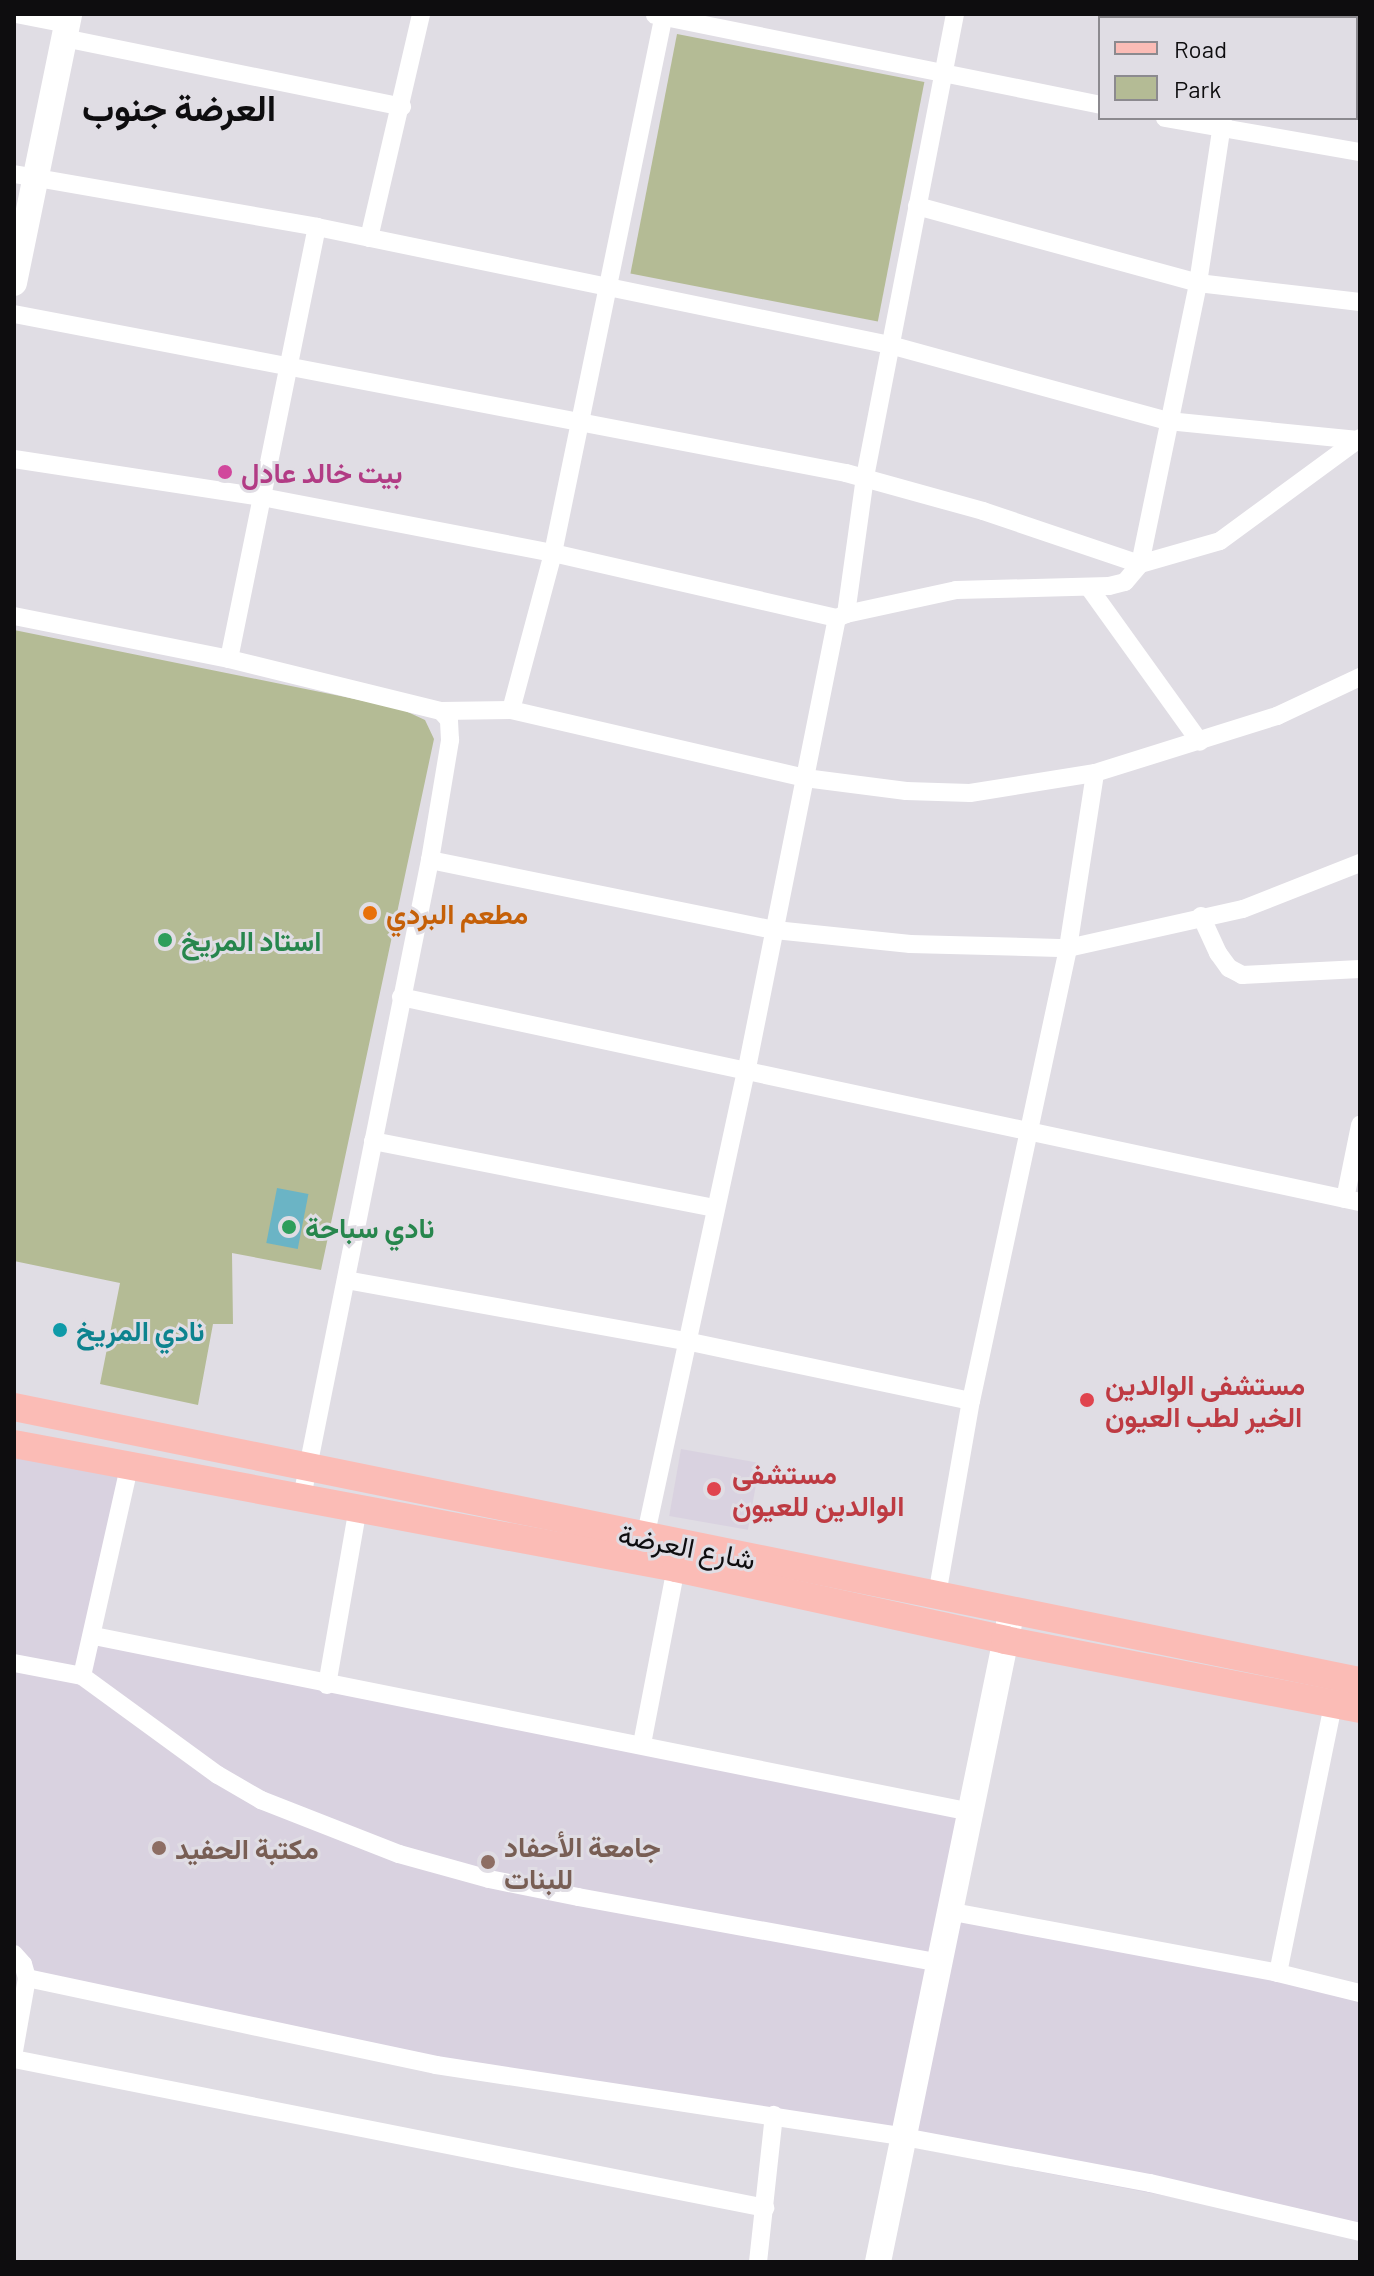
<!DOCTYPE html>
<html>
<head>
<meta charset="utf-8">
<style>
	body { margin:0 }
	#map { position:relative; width:1374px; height:2276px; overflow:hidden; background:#e0dde4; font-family:Barlow,Vazirmatn,sans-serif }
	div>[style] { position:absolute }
	.built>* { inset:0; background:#d9d2e0; transform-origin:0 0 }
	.green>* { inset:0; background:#b4bb95; transform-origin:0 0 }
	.water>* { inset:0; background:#6bb4c5; transform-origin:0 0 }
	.street>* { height:18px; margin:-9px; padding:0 9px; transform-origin:9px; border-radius:9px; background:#fff }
	.secondary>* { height:26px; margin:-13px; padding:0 13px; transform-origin:13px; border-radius:13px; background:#fff }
	.primary>* { height:28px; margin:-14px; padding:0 14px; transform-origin:14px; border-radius:14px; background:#fbbcb6 }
	.dots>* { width:22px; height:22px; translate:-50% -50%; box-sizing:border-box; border:4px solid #e0dde4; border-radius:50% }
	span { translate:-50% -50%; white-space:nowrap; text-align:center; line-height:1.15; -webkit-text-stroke:6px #e0dde4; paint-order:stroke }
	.hotel-label { font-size:28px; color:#b23c85; font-weight:700 }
	.left { translate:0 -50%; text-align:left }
	.food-label { font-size:28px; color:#c56008; font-weight:700 }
	.leisure-label { font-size:28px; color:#27864d; font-weight:700 }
	.culture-label { font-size:28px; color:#0d838f; font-weight:700 }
	.health-label { font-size:28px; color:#be3a42; font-weight:700 }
	.street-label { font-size:28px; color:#0e0d0f }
	.education-label { font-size:28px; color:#785e54; font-weight:700 }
	.district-label { font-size:36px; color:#0e0d0f; font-weight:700 }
	.frame { position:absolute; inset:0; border:16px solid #0e0d0f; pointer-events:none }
	.legend { position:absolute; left:1098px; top:16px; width:260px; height:104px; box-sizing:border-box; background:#e0dde4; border:2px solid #8c8a8f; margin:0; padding:10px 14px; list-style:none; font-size:24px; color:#0e0d0f }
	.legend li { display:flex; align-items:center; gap:16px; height:40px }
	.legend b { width:40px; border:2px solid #8c8a8f }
</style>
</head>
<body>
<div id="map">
	<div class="built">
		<i style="clip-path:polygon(14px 1444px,129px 1467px,94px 1635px,971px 1812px,953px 1911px,1360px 1996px,1360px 2233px,27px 1978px,14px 1963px)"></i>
		<i style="left:681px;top:1449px;width:80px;height:68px;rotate:10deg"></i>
	</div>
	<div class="green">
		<i style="left:677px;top:34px;width:252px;height:244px;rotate:11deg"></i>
		<i style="clip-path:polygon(14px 630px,399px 708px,425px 720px,434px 739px,321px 1270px,232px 1253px,233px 1324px,213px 1324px,198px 1405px,100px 1384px,120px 1283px,14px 1261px)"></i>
	</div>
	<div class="water">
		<i style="left:277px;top:1188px;width:32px;height:56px;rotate:11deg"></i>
	</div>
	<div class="street">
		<i style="left:16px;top:14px;width:52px;rotate:11.1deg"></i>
		<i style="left:1280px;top:14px;width:38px;rotate:6deg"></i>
		<i style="left:655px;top:15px;width:454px;rotate:11.4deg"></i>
		<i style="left:1252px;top:18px;width:4px;rotate:-76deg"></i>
		<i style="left:1356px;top:22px;width:4px"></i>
		<i style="left:64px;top:38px;width:345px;rotate:11.5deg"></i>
		<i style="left:1165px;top:118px;width:198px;rotate:9.9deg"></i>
		<i style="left:14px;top:174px;width:308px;rotate:9.9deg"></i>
		<i style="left:317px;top:227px;width:585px;rotate:11.64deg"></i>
		<i style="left:890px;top:345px;width:288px;rotate:15.3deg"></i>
		<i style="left:1168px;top:421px;width:191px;rotate:5.7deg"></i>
		<i style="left:917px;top:206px;width:291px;rotate:15.3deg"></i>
		<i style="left:1198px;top:283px;width:163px;rotate:6.7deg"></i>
		<i style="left:369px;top:238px;width:230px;rotate:-76.9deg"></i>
		<i style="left:14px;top:314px;width:847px;rotate:10.82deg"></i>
		<i style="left:846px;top:473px;width:142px;rotate:15.5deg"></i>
		<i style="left:983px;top:511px;width:166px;rotate:18.7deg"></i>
		<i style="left:1140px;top:564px;width:83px;rotate:-16deg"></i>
		<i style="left:1220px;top:541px;width:174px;rotate:-36.3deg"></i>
		<i style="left:14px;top:459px;width:251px;rotate:8.7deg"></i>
		<i style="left:262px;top:497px;width:296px;rotate:10.9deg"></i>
		<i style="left:553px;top:553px;width:291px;rotate:12.9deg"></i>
		<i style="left:1090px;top:589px;width:188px;rotate:54.3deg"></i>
		<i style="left:846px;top:614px;width:113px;rotate:-12.3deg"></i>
		<i style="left:956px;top:590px;width:153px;rotate:-1.5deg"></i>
		<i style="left:1109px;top:586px;width:16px;rotate:-14deg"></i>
		<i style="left:1125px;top:582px;width:23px;rotate:-50deg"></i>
		<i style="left:1140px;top:564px;width:287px;rotate:-78.3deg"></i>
		<i style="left:1198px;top:283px;width:167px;rotate:-81.4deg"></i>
		<i style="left:14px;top:616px;width:219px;rotate:11.3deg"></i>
		<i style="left:229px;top:659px;width:218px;rotate:13.8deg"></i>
		<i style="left:441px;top:711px;width:70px;rotate:-0.8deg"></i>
		<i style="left:511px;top:710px;width:302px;rotate:13deg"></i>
		<i style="left:805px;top:778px;width:102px;rotate:7.3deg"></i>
		<i style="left:906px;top:791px;width:64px;rotate:1.8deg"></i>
		<i style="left:970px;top:793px;width:127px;rotate:-9.1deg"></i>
		<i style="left:1095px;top:773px;width:191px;rotate:-17.4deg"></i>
		<i style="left:1277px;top:716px;width:92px;rotate:-25.2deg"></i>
		<i style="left:229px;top:659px;width:441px;rotate:-78.5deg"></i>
		<i style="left:511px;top:710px;width:163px;rotate:-75deg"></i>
		<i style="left:553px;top:553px;width:550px;rotate:-78.36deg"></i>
		<i style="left:430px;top:860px;width:352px;rotate:11.5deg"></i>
		<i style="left:775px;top:930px;width:136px;rotate:5.9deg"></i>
		<i style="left:910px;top:944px;width:158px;rotate:1.5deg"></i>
		<i style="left:1068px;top:948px;width:179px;rotate:-12.6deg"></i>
		<i style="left:1243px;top:909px;width:126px;rotate:-21.5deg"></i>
		<i style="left:1201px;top:916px;width:41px;rotate:65.3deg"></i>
		<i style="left:1218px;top:953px;width:19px;rotate:54deg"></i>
		<i style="left:1229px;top:968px;width:15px;rotate:28deg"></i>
		<i style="left:1242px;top:975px;width:118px;rotate:-2.9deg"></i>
		<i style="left:401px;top:997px;width:981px;rotate:12.07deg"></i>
		<i style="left:373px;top:1141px;width:348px;rotate:11.1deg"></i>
		<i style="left:1345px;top:1199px;width:76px;rotate:-78.5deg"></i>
		<i style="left:346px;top:1280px;width:345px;rotate:10.2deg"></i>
		<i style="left:686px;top:1341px;width:291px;rotate:11.9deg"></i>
		<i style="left:302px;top:1497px;width:650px;rotate:-78.64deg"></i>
		<i style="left:430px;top:860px;width:122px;rotate:-80.5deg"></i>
		<i style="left:450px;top:740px;width:20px;rotate:-93deg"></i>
		<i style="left:449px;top:720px;width:12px;rotate:-132deg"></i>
		<i style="left:645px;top:1538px;width:481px;rotate:-77.8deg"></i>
		<i style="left:747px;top:1068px;width:459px;rotate:-78.7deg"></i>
		<i style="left:837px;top:618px;width:10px;rotate:-24deg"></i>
		<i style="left:846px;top:614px;width:138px;rotate:-82.1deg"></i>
		<i style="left:865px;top:477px;width:472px;rotate:-79deg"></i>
		<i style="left:937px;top:1595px;width:197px;rotate:-80.1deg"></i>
		<i style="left:971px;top:1401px;width:463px;rotate:-77.9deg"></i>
		<i style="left:1068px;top:948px;width:177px;rotate:-81.2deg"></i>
		<i style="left:94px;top:1636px;width:894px;rotate:11.35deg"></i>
		<i style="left:14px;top:1663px;width:69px;rotate:10.8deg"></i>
		<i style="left:82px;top:1676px;width:168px;rotate:36.1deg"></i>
		<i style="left:218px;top:1775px;width:50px;rotate:30.2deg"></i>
		<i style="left:261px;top:1800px;width:148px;rotate:21.4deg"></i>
		<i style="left:399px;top:1854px;width:93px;rotate:15.5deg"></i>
		<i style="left:489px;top:1879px;width:91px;rotate:11.4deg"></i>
		<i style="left:578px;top:1897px;width:368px;rotate:10.3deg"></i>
		<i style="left:82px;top:1676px;width:214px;rotate:-77.3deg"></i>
		<i style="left:327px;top:1685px;width:180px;rotate:-80.1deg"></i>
		<i style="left:642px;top:1744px;width:179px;rotate:-79.1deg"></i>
		<i style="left:953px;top:1912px;width:331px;rotate:10.6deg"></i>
		<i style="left:1278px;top:1973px;width:84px;rotate:13.7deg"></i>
		<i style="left:14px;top:1954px;width:13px;rotate:48deg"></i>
		<i style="left:23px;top:1964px;width:15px;rotate:74deg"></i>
		<i style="left:27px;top:1978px;width:74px;rotate:100.1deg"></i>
		<i style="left:1278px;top:1973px;width:274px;rotate:-78.4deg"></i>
		<i style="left:27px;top:1978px;width:418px;rotate:12deg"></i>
		<i style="left:436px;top:2065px;width:474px;rotate:8.7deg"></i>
		<i style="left:904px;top:2137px;width:250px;rotate:10.6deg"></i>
		<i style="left:1150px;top:2183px;width:216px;rotate:13.1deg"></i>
		<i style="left:14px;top:2059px;width:766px;rotate:11.22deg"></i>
		<i style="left:758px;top:2262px;width:148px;rotate:-83.8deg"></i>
	</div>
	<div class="secondary">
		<i style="left:14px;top:283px;width:275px;rotate:-78.4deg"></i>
		<i style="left:878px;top:2262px;width:656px;rotate:-78.4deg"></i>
	</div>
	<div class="primary">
		<i style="left:14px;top:1407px;width:1374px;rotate:11.51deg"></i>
		<i style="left:14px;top:1444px;width:674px;rotate:10.61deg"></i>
		<i style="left:676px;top:1568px;width:337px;rotate:12.3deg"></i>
		<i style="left:1005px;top:1640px;width:362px;rotate:11deg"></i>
	</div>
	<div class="dots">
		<i style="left:225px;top:472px;background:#d1479c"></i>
		<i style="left:370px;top:913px;background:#e8710a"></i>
		<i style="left:165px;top:940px;background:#2e9e5b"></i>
		<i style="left:289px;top:1227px;background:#2e9e5b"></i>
		<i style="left:60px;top:1330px;background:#0f9aa8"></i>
		<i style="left:1087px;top:1400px;background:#e0444e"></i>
		<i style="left:714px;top:1489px;background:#e0444e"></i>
		<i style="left:159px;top:1848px;background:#8d6e63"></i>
		<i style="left:488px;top:1862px;background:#8d6e63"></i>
	</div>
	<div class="hotel-label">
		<span class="left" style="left:241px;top:472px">بيت خالد عادل</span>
	</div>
	<div class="food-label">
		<span class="left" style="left:386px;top:913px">مطعم البردي</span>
	</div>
	<div class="leisure-label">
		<span class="left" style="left:181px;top:940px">استاد المريخ</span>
		<span class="left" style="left:305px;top:1227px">نادي سباحة</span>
	</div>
	<div class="culture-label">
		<span class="left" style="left:76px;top:1330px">نادي المريخ</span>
	</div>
	<div class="health-label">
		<span class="left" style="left:1105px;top:1400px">مستشفى الوالدين<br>الخير لطب العيون</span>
		<span class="left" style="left:732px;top:1489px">مستشفى<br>الوالدين للعيون</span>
	</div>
	<div class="street-label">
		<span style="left:687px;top:1546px;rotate:11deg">شارع العرضة</span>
	</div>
	<div class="education-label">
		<span class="left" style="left:504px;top:1862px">جامعة الأحفاد<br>للبنات</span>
		<span class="left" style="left:175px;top:1848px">مكتبة الحفيد</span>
	</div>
	<div class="district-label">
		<span style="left:179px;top:107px">العرضة جنوب</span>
	</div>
	<div class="frame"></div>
	<ul class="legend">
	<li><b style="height:10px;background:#fbbcb6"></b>Road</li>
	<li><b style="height:22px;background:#b4bb95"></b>Park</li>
	</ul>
</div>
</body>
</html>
